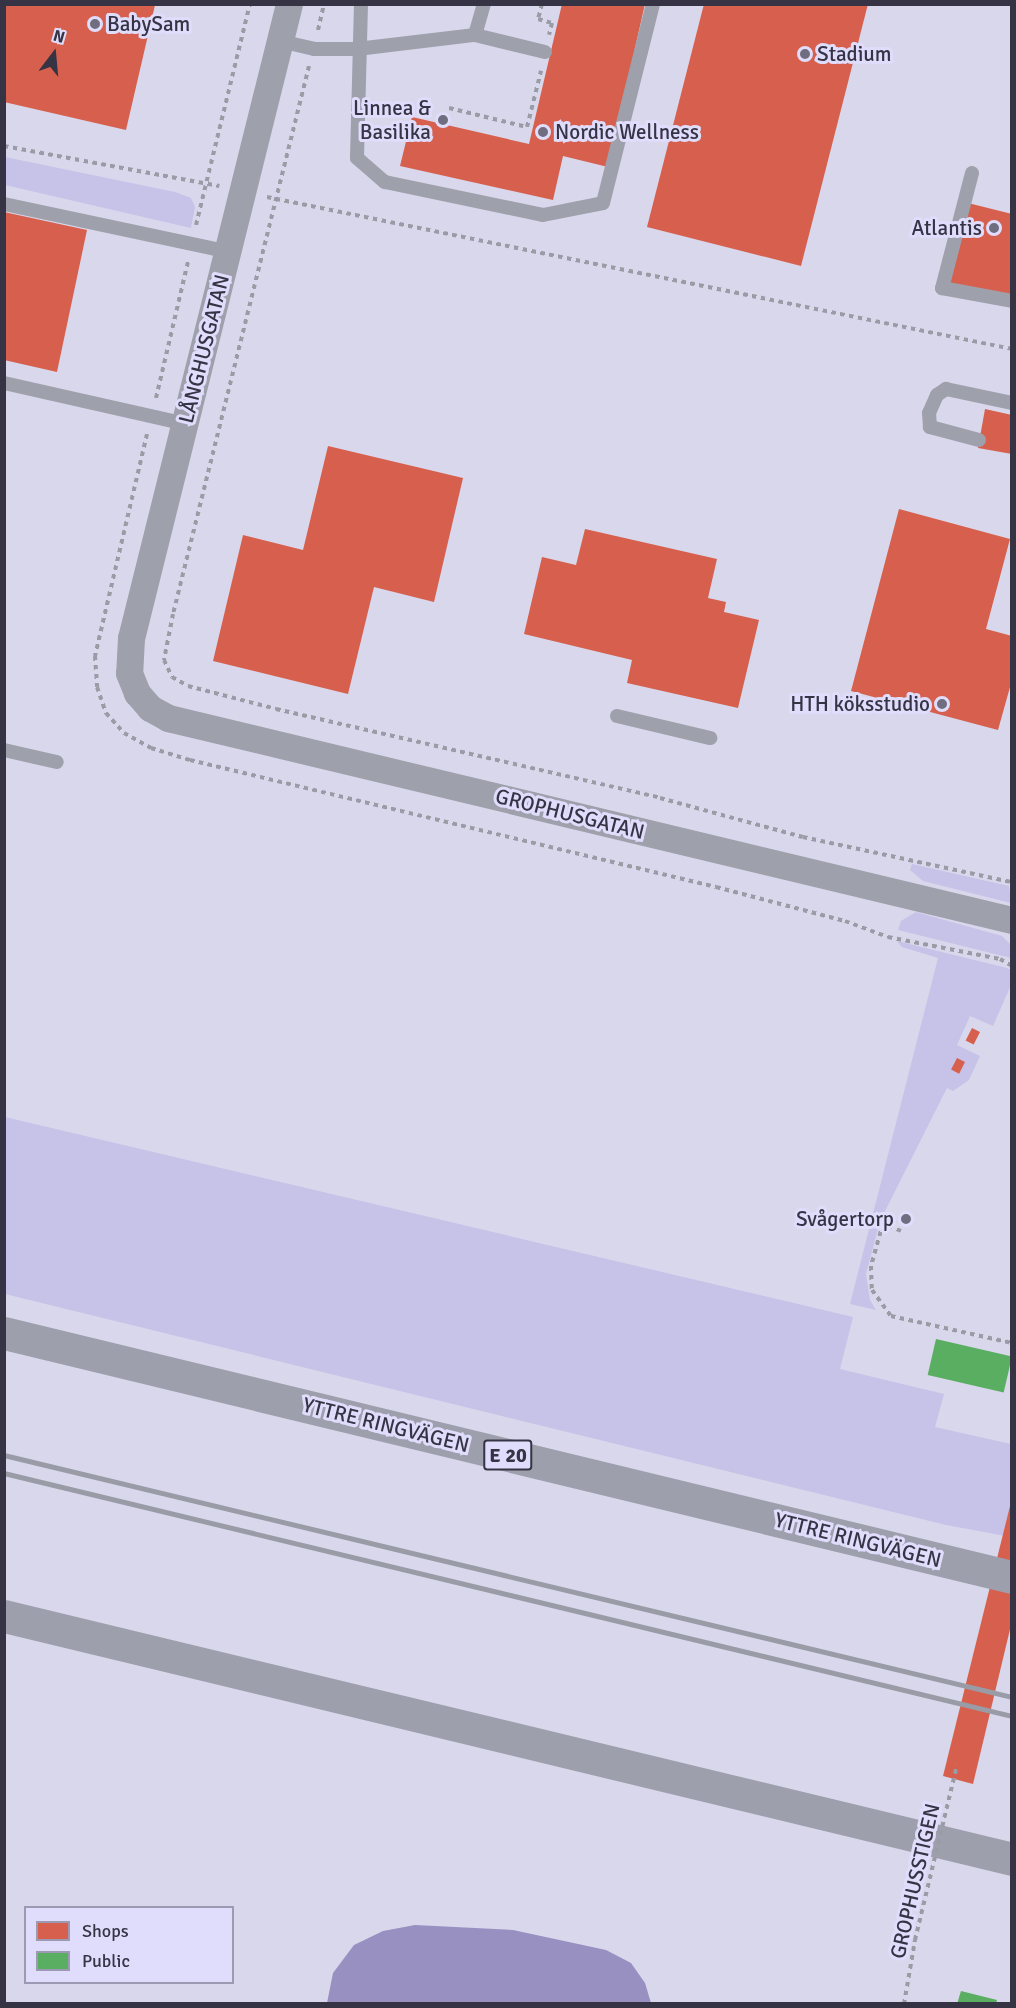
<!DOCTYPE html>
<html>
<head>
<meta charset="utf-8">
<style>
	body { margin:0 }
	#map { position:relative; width:1016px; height:2008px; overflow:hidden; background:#d9d7ec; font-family:Signika,sans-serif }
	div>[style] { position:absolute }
	.green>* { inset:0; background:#c7c2e8 }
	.water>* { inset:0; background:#9790c1 }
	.shops>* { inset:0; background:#d6604d; transform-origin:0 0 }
	.public>* { inset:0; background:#5aae61; transform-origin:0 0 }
	.path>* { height:4px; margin-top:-2px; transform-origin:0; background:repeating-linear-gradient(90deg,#999ba5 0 4.5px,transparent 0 9px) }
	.lane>* { height:14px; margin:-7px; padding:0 7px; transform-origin:7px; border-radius:7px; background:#9ea0ab }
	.street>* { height:27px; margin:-13.5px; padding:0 13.5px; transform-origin:13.5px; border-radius:13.5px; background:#9ea0ab }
	.highway>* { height:33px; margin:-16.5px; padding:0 16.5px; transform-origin:16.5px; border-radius:16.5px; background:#9d9fac }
	.rail>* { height:4.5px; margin:-2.25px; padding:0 2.25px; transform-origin:2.25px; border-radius:2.25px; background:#999ca6 }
	.path-bridge>* { height:4px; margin-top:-2px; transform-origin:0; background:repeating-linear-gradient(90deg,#999ba5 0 4.5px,transparent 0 9px) }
	.dots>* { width:16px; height:16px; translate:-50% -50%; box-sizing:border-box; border:3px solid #e0dcfc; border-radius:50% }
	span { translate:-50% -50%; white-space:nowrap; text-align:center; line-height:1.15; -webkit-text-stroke:6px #e0dcfc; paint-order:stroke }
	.shield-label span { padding:2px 4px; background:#e0dcfc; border:2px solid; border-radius:4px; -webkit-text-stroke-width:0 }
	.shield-label { font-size:20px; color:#363444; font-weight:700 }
	.poi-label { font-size:21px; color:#363444 }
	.left { translate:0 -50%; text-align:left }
	.right { translate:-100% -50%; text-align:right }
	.street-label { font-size:21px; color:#363444 }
	.frame { position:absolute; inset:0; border:6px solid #363444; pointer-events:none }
	.legend { position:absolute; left:24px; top:1906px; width:210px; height:78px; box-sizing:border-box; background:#e0dcfc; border:2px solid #9c99b2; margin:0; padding:8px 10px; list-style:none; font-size:18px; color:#363444 }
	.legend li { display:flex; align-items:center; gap:12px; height:30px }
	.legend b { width:30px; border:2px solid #9c99b2 }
	.north { position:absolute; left:24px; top:24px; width:60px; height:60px; -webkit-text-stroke:4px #e0dcfc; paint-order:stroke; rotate:16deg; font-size:16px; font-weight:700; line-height:24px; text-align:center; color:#363444 }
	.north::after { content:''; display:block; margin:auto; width:21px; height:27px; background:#363444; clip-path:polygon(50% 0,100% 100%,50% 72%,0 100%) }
</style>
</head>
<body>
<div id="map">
	<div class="green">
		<i style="clip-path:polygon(5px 157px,175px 192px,191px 198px,195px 207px,191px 228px,5px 185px)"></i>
		<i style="clip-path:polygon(912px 864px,1009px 886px,1011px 903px,923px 881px,910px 870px)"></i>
		<i style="clip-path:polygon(916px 912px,1002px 936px,1011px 945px,1011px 958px,898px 930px,901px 921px)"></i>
		<i style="clip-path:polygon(897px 941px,1007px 968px,1011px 970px,1011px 985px,993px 1026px,970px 1016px,957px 1045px,980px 1056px,969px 1080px,953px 1091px,947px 1088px,880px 1221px,866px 1274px,870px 1300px,876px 1310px,850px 1304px,938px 958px,902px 947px)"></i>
		<i style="clip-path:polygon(5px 1117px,853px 1317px,840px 1369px,944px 1394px,935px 1427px,1011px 1444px,1011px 1537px,946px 1525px,5px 1294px)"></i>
	</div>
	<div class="water">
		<i style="clip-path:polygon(415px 1925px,513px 1930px,606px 1950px,631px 1963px,645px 1983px,651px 2003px,327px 2003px,333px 1973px,354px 1945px,383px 1931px)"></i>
	</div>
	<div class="shops">
		<i style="clip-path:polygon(562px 4px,645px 4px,608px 167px,563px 156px,553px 200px,400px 166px,412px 117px,529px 144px)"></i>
		<i style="clip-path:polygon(704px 4px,868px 4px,801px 266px,647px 227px)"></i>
		<i style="clip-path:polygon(4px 5px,155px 5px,126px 130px,4px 102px)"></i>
		<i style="clip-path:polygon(968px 203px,1012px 214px,1010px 298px,949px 284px)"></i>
		<i style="clip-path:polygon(4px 212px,87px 230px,57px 372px,4px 360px)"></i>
		<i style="clip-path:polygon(985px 409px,1012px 415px,1012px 454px,978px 448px)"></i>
		<i style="clip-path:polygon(328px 446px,463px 478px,434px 602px,374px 587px,348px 694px,213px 661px,243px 535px,303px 550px)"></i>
		<i style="clip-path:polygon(899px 509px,1010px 539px,986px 629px,1012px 636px,1012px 680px,998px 730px,851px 691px)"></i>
		<i style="clip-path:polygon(585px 529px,717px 559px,708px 598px,726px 602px,724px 612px,759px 620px,738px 708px,627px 683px,632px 660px,524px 634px,542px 557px,576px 565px)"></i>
		<i style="left:972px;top:1028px;width:9px;height:14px;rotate:27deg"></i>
		<i style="left:957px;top:1058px;width:9px;height:13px;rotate:27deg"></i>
		<i style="clip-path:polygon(1012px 1498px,1012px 1621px,973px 1784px,943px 1776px)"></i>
	</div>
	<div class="public">
		<i style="left:936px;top:1339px;width:78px;height:37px;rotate:13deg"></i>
		<i style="clip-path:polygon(961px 1991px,997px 2000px,996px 2004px,957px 2004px)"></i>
	</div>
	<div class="path">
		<i style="left:542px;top:4px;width:16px;rotate:105deg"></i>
		<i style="left:538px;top:19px;width:15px;rotate:16deg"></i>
		<i style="left:552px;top:23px;width:12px;rotate:104deg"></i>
		<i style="left:318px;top:30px;width:27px;rotate:-77deg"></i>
		<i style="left:309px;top:66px;width:565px;rotate:103.94deg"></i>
		<i style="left:173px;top:614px;width:47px;rotate:101.1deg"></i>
		<i style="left:164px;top:660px;width:19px;rotate:65deg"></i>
		<i style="left:172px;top:677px;width:18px;rotate:29deg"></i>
		<i style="left:188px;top:686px;width:91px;rotate:14.6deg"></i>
		<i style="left:276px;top:709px;width:394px;rotate:13deg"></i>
		<i style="left:660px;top:798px;width:148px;rotate:15.3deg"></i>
		<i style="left:803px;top:837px;width:214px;rotate:12.2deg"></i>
		<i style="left:449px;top:108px;width:80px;rotate:13.7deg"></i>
		<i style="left:527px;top:127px;width:58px;rotate:-76deg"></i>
		<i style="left:4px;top:146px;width:219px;rotate:10.5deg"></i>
		<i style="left:267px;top:197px;width:760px;rotate:11.53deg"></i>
		<i style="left:196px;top:225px;width:228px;rotate:-76.3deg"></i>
		<i style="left:156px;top:398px;width:140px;rotate:-76.8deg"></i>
		<i style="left:147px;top:434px;width:228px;rotate:103.2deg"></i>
		<i style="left:95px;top:656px;width:31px;rotate:86deg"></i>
		<i style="left:97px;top:687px;width:28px;rotate:71deg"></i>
		<i style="left:106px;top:713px;width:27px;rotate:48deg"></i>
		<i style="left:124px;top:733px;width:31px;rotate:29deg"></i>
		<i style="left:151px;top:748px;width:41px;rotate:17.1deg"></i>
		<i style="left:190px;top:760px;width:541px;rotate:13.57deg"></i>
		<i style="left:716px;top:887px;width:133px;rotate:14.8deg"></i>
		<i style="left:845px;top:921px;width:46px;rotate:20.4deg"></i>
		<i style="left:888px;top:937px;width:114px;rotate:11.1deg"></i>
		<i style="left:1000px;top:959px;width:14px;rotate:30deg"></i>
		<i style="left:901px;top:1231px;width:20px;rotate:-156deg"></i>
		<i style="left:883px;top:1223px;width:45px;rotate:105.6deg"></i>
		<i style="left:871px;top:1266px;width:24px;rotate:88deg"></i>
		<i style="left:872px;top:1290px;width:32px;rotate:54deg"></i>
		<i style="left:891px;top:1316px;width:124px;rotate:12.6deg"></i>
		<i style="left:904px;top:2004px;width:65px;rotate:-80.2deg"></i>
	</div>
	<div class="lane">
		<i style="left:361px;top:4px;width:154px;rotate:91.5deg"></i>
		<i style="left:357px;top:158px;width:37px;rotate:41deg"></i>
		<i style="left:385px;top:182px;width:161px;rotate:11.8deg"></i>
		<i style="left:543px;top:215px;width:61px;rotate:-11.3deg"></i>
		<i style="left:603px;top:203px;width:205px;rotate:-75.9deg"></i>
		<i style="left:475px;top:35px;width:72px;rotate:13.7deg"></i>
		<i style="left:280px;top:41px;width:35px;rotate:13deg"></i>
		<i style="left:314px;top:49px;width:43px"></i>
		<i style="left:357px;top:49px;width:119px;rotate:-6.8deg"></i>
		<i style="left:475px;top:35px;width:32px;rotate:-74deg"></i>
		<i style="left:972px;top:173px;width:119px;rotate:104.6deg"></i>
		<i style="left:942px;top:288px;width:71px;rotate:10.5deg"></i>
		<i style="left:4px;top:204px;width:230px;rotate:12deg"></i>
		<i style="left:4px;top:383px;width:187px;rotate:12.7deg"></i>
		<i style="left:979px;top:440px;width:51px;rotate:-165.1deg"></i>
		<i style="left:930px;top:427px;width:14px;rotate:-94deg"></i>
		<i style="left:929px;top:413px;width:20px;rotate:-66deg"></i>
		<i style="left:937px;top:395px;width:11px;rotate:-34deg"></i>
		<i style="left:946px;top:389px;width:67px;rotate:12deg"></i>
		<i style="left:617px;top:716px;width:96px;rotate:13.3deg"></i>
		<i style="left:4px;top:750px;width:54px;rotate:12.8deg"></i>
	</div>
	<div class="street">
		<i style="left:289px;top:4px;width:653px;rotate:103.99deg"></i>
		<i style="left:131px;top:638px;width:35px;rotate:93deg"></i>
		<i style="left:129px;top:673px;width:22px;rotate:68deg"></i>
		<i style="left:137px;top:693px;width:20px;rotate:49deg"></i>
		<i style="left:150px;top:708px;width:21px;rotate:29deg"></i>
		<i style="left:168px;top:718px;width:868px;rotate:13.46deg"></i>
	</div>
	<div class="highway">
		<i style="left:4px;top:1333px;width:1037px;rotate:13.61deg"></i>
		<i style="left:4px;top:1616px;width:1037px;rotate:13.55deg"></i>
	</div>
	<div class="rail">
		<i style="left:4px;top:1455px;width:1037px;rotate:13.5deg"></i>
		<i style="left:4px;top:1473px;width:1037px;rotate:13.55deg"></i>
	</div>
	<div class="path-bridge">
		<i style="left:915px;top:1940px;width:180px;rotate:-76.5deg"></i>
	</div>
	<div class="dots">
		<i style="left:95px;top:24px;background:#6f6d7f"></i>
		<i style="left:805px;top:54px;background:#6f6d7f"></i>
		<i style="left:443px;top:120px;background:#6f6d7f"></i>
		<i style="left:543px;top:132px;background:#6f6d7f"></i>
		<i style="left:994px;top:228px;background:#6f6d7f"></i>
		<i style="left:942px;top:704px;background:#6f6d7f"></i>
		<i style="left:906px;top:1219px;background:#6f6d7f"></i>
	</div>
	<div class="shield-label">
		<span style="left:508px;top:1455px">E 20</span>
	</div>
	<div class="poi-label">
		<span class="left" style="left:107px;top:24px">BabySam</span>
		<span class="left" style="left:817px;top:54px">Stadium</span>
		<span class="right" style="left:431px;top:120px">Linnea &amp;<br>Basilika</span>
		<span class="left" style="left:555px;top:132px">Nordic Wellness</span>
		<span class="right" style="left:982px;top:228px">Atlantis</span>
		<span class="right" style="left:930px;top:704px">HTH köksstudio</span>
		<span class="right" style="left:894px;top:1219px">Svågertorp</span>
	</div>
	<div class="street-label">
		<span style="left:204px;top:349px;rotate:-76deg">LÅNGHUSGATAN</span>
		<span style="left:570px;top:814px;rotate:14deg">GROPHUSGATAN</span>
		<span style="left:386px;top:1425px;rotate:14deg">YTTRE RINGVÄGEN</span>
		<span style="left:858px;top:1540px;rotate:14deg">YTTRE RINGVÄGEN</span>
		<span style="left:915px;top:1881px;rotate:-77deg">GROPHUSSTIGEN</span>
	</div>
	<div class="frame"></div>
	<ul class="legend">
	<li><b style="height:16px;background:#d6604d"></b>Shops</li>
	<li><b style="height:16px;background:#5aae61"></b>Public</li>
	</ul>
	<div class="north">N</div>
</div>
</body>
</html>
